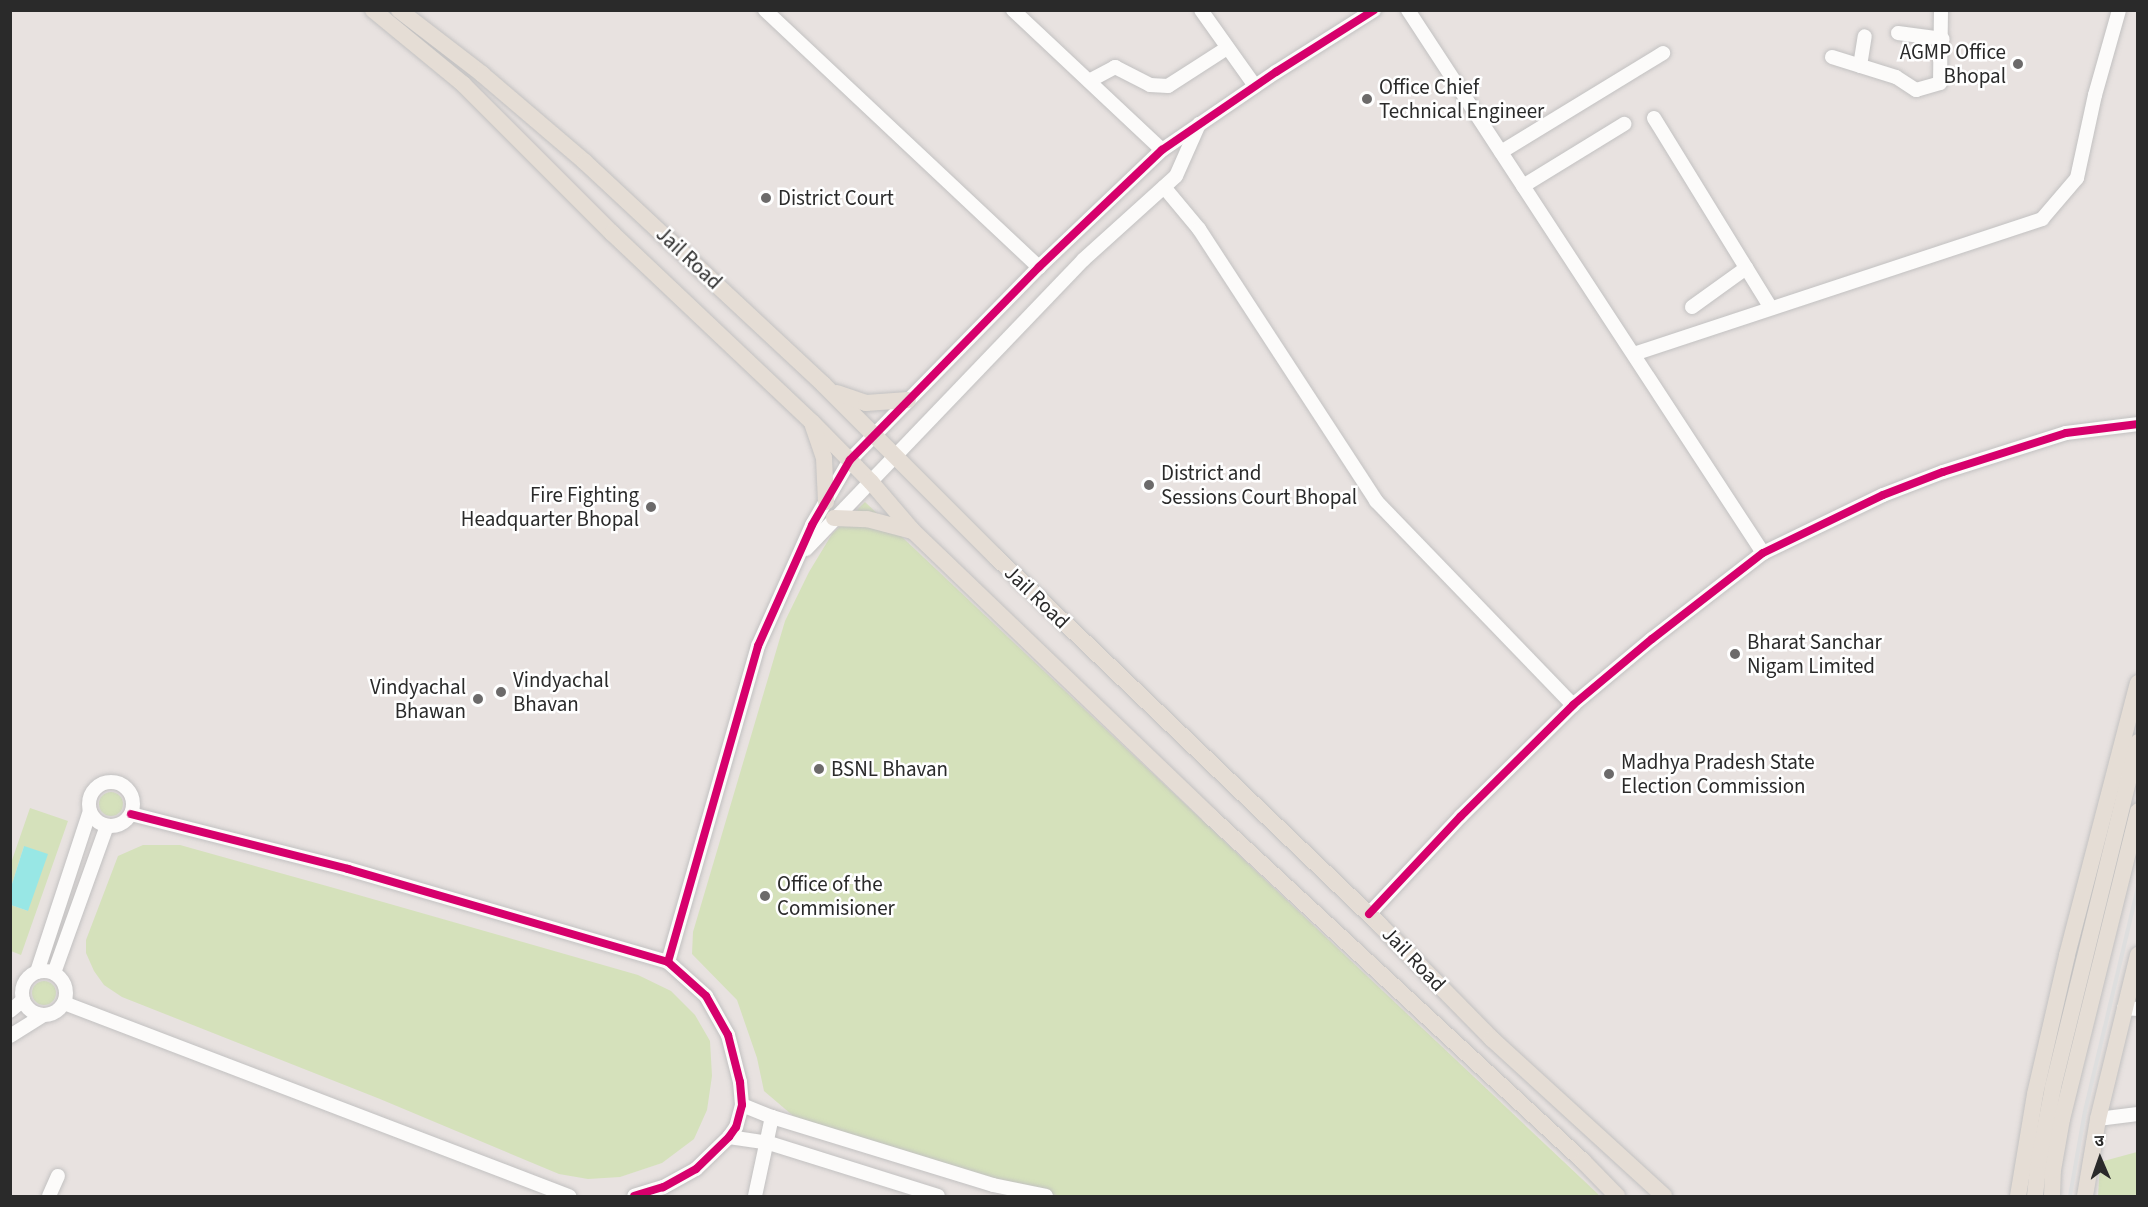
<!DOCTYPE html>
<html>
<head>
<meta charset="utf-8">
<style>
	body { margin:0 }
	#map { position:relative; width:2148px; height:1207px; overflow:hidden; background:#e8e2e0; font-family:"Source Sans 3","Noto Sans Devanagari",sans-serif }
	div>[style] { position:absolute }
	.green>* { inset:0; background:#d5e1bb }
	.round { border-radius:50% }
	.water>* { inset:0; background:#98e7e5 }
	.roads { filter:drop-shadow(0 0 2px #c2c1c1) drop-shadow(0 0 2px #c2c1c1) }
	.minor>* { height:14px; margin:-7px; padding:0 7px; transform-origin:7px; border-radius:7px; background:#fcfbfa }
	.minor>.ring { margin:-7px; padding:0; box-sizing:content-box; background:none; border:14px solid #fcfbfa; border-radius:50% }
	.major>* { height:16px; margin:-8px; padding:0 8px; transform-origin:8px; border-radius:8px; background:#e5ddd5 }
	.rail>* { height:4px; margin:-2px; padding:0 2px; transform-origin:2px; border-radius:2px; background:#dedede }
	.cycleway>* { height:8px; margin:-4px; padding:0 4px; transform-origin:4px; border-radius:4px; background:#d6006c }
	.dots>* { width:16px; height:16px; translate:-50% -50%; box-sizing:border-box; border:3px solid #fff; border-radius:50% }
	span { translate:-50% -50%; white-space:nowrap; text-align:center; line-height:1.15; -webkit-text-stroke:5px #fff; paint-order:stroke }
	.poi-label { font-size:21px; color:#2a2a2a }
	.right { translate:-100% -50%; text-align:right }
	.left { translate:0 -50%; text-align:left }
	.street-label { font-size:21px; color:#2a2a2a }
	.frame { position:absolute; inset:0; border:12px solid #2a2a2a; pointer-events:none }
	.north { position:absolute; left:2070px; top:1129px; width:60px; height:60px; -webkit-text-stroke:4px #fff; paint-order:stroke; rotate:358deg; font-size:16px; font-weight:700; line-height:24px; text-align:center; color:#2a2a2a }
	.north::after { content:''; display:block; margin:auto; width:21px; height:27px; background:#2a2a2a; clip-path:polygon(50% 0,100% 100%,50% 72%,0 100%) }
</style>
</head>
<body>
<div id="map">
	<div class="green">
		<i style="clip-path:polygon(865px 502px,1598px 1194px,1599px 1196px,1064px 1196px,1024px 1190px,798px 1120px,764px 1091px,757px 1058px,737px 1000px,692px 954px,693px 932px,785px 621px,809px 572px,832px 534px)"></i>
		<i class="round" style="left:99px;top:792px;width:24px;height:24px"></i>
		<i style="clip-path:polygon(30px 808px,68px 821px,21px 955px,11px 951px,11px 905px,28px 911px,24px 846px,11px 887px,11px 863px)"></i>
		<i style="clip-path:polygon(143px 845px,180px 845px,334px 888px,638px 975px,671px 991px,695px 1015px,710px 1041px,712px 1076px,707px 1110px,694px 1139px,662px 1163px,620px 1177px,588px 1179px,559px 1174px,380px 1099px,122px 997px,104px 985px,94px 971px,86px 953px,86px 940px,118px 856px)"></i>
		<i class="round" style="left:32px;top:981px;width:24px;height:24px"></i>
		<i style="clip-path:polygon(2137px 1152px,2137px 1196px,2098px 1196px,2100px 1162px)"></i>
	</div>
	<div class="water">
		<i style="clip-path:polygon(24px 846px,48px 854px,28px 911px,11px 905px,11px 887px)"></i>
	</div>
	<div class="roads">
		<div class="minor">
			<i style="left:765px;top:10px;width:376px;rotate:43.2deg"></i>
			<i style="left:1013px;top:10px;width:204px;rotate:43.2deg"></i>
			<i style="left:1201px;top:10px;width:93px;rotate:54.6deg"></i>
			<i style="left:1408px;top:10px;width:649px;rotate:56.82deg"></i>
			<i style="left:1898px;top:33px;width:45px;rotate:7.6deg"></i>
			<i style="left:1832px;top:57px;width:67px;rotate:17.4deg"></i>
			<i style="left:1896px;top:77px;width:24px;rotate:33deg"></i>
			<i style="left:1916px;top:90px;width:25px;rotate:-16deg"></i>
			<i style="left:1940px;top:83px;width:73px;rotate:-89.2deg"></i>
			<i style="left:1860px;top:66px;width:30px;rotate:-81deg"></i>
			<i style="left:1089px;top:81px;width:30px;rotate:-28deg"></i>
			<i style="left:1115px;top:67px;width:39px;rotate:27deg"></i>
			<i style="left:1150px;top:85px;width:18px;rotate:3deg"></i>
			<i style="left:1168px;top:86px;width:70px;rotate:-32.8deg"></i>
			<i style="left:1654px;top:118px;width:223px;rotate:58.4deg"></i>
			<i style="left:1501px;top:152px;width:190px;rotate:-31.4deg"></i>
			<i style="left:1523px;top:186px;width:119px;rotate:-31.5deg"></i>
			<i style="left:1164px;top:187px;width:55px;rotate:50.2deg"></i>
			<i style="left:1199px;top:229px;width:325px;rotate:56.9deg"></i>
			<i style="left:1376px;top:501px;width:284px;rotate:46deg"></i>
			<i style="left:1692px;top:307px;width:67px;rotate:-35.8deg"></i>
			<i style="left:1634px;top:354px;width:430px;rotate:-18.3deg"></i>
			<i style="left:2042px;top:219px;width:54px;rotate:-49.5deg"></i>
			<i style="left:2077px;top:178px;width:85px;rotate:-77.8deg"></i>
			<i style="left:2095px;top:95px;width:88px;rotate:-74.2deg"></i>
			<i style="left:806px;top:549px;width:400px;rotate:-46.2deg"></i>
			<i style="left:1083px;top:260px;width:125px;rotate:-42.1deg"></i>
			<i style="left:1176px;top:176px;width:57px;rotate:-66.1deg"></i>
			<i class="ring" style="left:89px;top:782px;width:30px;height:30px"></i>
			<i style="left:131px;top:814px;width:224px;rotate:14.2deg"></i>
			<i style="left:348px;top:869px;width:333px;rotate:16.2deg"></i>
			<i style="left:668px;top:962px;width:51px;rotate:41.8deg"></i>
			<i style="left:706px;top:996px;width:45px;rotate:60.6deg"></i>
			<i style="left:728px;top:1035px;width:49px;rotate:75.7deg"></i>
			<i style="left:740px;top:1082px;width:23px;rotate:85deg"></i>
			<i style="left:742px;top:1105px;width:23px;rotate:105deg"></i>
			<i style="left:736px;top:1127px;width:12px;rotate:125deg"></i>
			<i style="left:729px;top:1137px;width:46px;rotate:135.9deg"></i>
			<i style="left:696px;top:1169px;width:38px;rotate:151deg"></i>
			<i style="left:663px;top:1187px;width:30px;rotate:163deg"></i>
			<i style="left:1369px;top:914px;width:134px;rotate:-46.8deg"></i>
			<i style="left:1461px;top:816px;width:158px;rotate:-44.7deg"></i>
			<i style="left:1573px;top:705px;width:103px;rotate:-39.9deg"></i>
			<i style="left:1652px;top:639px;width:140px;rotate:-37.8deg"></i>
			<i style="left:1763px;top:553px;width:133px;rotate:-25.8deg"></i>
			<i style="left:1883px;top:495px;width:64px;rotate:-21deg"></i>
			<i style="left:1943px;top:472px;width:129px;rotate:-17.6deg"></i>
			<i style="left:2066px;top:433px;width:73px;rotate:-7.1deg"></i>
			<i style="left:668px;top:962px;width:329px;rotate:-74.1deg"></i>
			<i style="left:758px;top:646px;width:133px;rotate:-65.9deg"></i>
			<i style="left:812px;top:525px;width:75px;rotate:-59.7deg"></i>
			<i style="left:850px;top:460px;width:270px;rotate:-45.6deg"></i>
			<i style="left:1039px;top:267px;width:170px;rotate:-43.6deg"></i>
			<i style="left:1162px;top:150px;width:138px;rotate:-34.4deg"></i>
			<i style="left:1276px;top:72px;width:116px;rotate:-32.3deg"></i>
			<i class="ring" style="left:22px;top:971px;width:30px;height:30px"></i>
			<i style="left:37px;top:972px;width:169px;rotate:-71.8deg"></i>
			<i style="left:54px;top:973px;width:156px;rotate:-70.2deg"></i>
			<i style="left:64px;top:1003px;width:541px;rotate:20.92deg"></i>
			<i style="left:2124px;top:1008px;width:14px;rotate:4deg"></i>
			<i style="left:10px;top:1011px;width:17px;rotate:-40deg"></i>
			<i style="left:10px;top:1036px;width:39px;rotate:-32deg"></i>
			<i style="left:742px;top:1105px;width:32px;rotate:22deg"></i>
			<i style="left:772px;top:1117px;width:231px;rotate:17.1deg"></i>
			<i style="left:993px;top:1185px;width:54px;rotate:11.7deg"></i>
			<i style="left:2098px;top:1119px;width:40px;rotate:-7.1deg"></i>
			<i style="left:729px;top:1137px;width:40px;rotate:8.5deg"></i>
			<i style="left:769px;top:1143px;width:177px;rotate:17.4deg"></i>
			<i style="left:49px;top:1196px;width:22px;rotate:-66deg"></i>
			<i style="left:755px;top:1196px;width:81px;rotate:-77.9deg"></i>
		</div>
		<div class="major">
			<i style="left:373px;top:10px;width:117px;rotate:39.4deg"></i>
			<i style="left:463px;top:84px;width:211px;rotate:45deg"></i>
			<i style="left:612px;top:233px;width:275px;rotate:43.4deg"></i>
			<i style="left:812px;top:422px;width:84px;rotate:45.5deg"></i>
			<i style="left:871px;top:482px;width:65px;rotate:49.4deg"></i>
			<i style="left:913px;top:531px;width:412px;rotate:43.8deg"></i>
			<i style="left:1210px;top:816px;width:508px;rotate:42.77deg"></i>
			<i style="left:1583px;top:1161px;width:49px;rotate:45.8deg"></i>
			<i style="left:399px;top:10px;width:105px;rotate:37.6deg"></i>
			<i style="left:482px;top:74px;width:135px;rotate:40.5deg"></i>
			<i style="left:585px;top:162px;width:325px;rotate:43deg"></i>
			<i style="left:823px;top:384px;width:245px;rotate:45deg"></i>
			<i style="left:996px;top:557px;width:532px;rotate:43.78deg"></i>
			<i style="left:1380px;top:925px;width:160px;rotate:45.5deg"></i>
			<i style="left:1492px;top:1039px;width:233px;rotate:42.4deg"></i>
			<i style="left:837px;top:393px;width:31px;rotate:19deg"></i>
			<i style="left:866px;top:403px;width:42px;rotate:-4.1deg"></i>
			<i style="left:813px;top:426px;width:34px;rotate:71deg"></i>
			<i style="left:824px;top:458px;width:44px;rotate:87.4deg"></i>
			<i style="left:834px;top:518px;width:33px;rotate:2deg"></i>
			<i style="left:867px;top:519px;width:47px;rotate:14.9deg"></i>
			<i style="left:2018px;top:1196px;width:103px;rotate:-80.5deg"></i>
			<i style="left:2035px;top:1094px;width:143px;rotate:-77deg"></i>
			<i style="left:2067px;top:955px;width:281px;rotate:-75.4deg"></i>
			<i style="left:2035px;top:1196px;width:36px;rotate:-84deg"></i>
			<i style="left:2039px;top:1160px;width:74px;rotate:-79.1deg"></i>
			<i style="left:2053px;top:1087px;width:355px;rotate:-76.2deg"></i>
			<i style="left:2052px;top:1196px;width:26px;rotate:-88deg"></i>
			<i style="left:2053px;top:1170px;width:52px;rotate:-80deg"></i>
			<i style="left:2062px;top:1119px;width:317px;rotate:-76.1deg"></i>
			<i style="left:2085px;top:1196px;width:78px;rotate:-80.4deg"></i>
			<i style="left:2098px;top:1119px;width:169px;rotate:-76.3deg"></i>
		</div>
	</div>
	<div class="rail">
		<i style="left:2070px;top:1196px;width:86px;rotate:-80deg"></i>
		<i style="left:2085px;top:1111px;width:230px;rotate:-76.7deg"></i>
	</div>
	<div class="cycleway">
		<i style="left:131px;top:814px;width:224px;rotate:14.2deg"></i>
		<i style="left:348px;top:869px;width:333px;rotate:16.2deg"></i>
		<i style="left:668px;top:962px;width:51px;rotate:41.8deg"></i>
		<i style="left:706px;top:996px;width:45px;rotate:60.6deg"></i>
		<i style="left:728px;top:1035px;width:49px;rotate:75.7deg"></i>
		<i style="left:740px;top:1082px;width:23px;rotate:85deg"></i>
		<i style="left:742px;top:1105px;width:23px;rotate:105deg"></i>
		<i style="left:736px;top:1127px;width:12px;rotate:125deg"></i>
		<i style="left:729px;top:1137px;width:46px;rotate:135.9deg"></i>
		<i style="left:696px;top:1169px;width:38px;rotate:151deg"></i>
		<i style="left:663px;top:1187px;width:30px;rotate:163deg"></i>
		<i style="left:1369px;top:914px;width:134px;rotate:-46.8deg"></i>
		<i style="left:1461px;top:816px;width:158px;rotate:-44.7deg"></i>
		<i style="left:1573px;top:705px;width:103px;rotate:-39.9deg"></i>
		<i style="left:1652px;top:639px;width:140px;rotate:-37.8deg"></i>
		<i style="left:1763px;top:553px;width:133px;rotate:-25.8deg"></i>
		<i style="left:1883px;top:495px;width:64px;rotate:-21deg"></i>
		<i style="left:1943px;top:472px;width:129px;rotate:-17.6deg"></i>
		<i style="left:2066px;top:433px;width:73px;rotate:-7.1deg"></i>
		<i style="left:668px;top:962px;width:329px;rotate:-74.1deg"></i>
		<i style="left:758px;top:646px;width:133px;rotate:-65.9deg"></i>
		<i style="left:812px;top:525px;width:75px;rotate:-59.7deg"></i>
		<i style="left:850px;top:460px;width:270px;rotate:-45.6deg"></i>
		<i style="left:1039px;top:267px;width:170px;rotate:-43.6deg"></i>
		<i style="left:1162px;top:150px;width:138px;rotate:-34.4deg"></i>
		<i style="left:1276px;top:72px;width:116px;rotate:-32.3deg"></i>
	</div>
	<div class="dots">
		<i style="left:2018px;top:64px;background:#6c6a6a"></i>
		<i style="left:1367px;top:99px;background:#6c6a6a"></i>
		<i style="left:766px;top:198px;background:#6c6a6a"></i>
		<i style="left:1149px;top:485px;background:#6c6a6a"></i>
		<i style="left:651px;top:507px;background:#6c6a6a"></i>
		<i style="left:1735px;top:654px;background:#6c6a6a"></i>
		<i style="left:501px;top:692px;background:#6c6a6a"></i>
		<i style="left:478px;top:699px;background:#6c6a6a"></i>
		<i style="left:819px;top:769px;background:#6c6a6a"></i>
		<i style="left:1609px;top:774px;background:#6c6a6a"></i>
		<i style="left:765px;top:896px;background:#6c6a6a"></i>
	</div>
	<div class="poi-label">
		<span class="right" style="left:2006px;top:64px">AGMP Office<br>Bhopal</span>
		<span class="left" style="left:1379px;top:99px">Office Chief<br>Technical Engineer</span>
		<span class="left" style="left:778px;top:198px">District Court</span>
		<span class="left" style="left:1161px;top:485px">District and<br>Sessions Court Bhopal</span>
		<span class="right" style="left:639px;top:507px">Fire Fighting<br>Headquarter Bhopal</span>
		<span class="left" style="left:1747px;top:654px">Bharat Sanchar<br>Nigam Limited</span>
		<span class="left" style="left:513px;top:692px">Vindyachal<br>Bhavan</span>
		<span class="right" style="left:466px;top:699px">Vindyachal<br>Bhawan</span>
		<span class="left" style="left:1621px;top:774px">Madhya Pradesh State<br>Election Commission</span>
		<span class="left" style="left:831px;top:769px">BSNL Bhavan</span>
		<span class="left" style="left:777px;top:896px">Office of the<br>Commisioner</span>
	</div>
	<div class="street-label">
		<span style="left:689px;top:258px;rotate:43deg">Jail Road</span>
		<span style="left:1037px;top:597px;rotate:44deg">Jail Road</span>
		<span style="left:1414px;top:959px;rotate:46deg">Jail Road</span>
	</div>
	<div class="frame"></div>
	<div class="north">उ</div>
</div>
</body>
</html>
